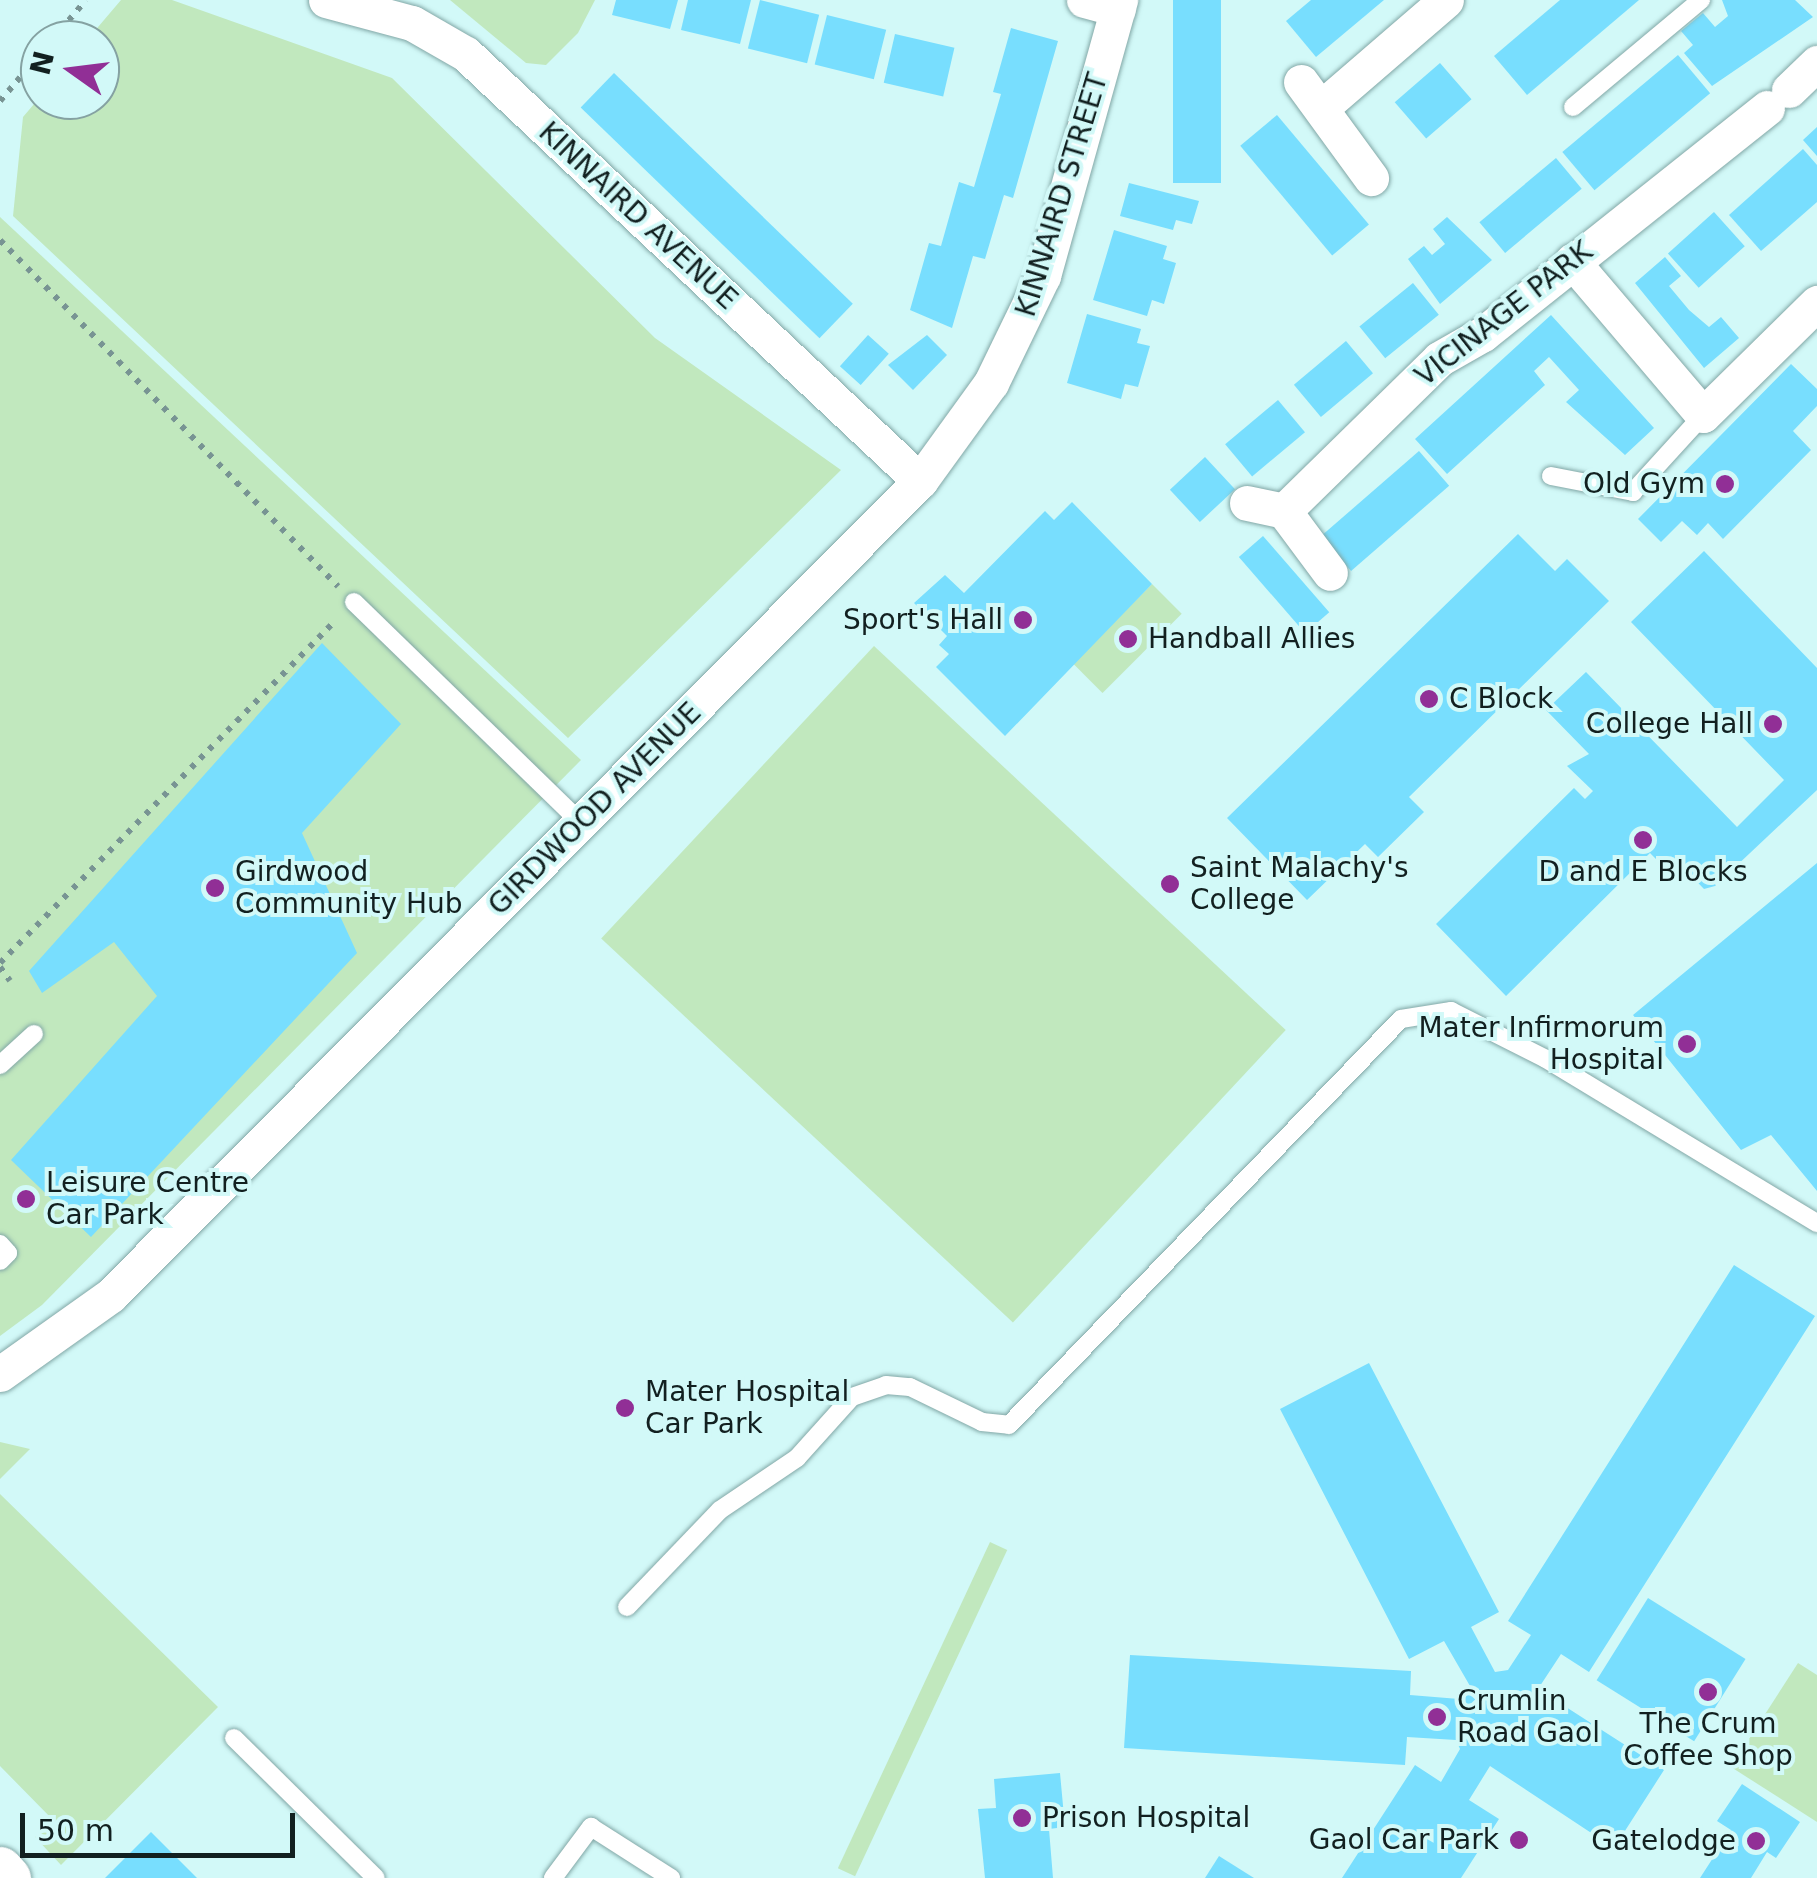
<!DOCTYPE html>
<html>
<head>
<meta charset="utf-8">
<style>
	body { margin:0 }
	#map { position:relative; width:1817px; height:1878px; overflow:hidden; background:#d2f9f8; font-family:"DejaVu Sans",sans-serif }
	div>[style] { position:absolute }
	.green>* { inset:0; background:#c1e8be; transform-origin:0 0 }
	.building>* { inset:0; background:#78defe; transform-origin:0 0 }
	.path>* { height:6px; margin-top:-3px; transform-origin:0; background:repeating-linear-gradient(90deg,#789493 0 5px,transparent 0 13px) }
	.roads { filter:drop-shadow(0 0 2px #82a7a6) drop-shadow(0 0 2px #82a7a6) }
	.service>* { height:18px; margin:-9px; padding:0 9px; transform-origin:9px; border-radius:9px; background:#fff }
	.minor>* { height:35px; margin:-17.5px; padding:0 17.5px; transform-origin:17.5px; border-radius:17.5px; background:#fff }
	.tertiary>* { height:45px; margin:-22.5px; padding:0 22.5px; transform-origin:22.5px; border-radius:22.5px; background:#fff }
	.dots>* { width:28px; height:28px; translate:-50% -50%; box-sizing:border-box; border:5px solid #d2f9f8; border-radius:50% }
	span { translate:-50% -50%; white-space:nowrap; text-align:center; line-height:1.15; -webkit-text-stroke:8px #d2f9f8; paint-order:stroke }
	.street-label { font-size:28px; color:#122020 }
	.poi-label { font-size:28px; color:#122020 }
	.right { translate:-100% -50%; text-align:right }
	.left { translate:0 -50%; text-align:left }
	.north { position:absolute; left:20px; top:20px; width:100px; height:100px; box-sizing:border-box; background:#d2f9f8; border:2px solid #85a2a2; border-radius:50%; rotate:284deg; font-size:28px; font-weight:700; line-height:40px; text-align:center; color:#122020 }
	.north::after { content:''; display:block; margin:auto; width:35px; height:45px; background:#912f96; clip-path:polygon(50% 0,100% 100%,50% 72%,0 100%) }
	.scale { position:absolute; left:20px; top:1813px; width:275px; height:45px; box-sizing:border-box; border:5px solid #122020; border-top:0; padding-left:12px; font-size:30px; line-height:35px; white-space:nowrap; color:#122020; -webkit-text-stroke:8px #d2f9f8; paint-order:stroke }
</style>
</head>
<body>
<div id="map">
	<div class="green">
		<i style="clip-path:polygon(121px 0,172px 0,392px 78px,655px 338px,841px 470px,568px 738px,13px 216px,23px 117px,40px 97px,100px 100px,100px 40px,87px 40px)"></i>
		<i style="clip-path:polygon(450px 0,595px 0,578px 33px,546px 65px,526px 63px)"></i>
		<i style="clip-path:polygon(0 217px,581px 760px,42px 1305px,0 1336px)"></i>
		<i style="left:1152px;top:584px;width:42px;height:112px;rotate:45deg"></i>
		<i style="left:874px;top:646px;width:563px;height:400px;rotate:43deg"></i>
		<i style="clip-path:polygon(0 1442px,30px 1449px,0 1479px)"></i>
		<i style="clip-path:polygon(0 1494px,218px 1707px,61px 1865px,35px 1837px,53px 1820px,0 1766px)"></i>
		<i style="left:990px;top:1542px;width:19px;height:360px;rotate:25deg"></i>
		<i style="clip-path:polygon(1798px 1663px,1817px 1675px,1817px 1822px,1731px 1767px)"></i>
	</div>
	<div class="building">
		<i style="clip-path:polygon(616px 0,678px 0,670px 29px,612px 15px)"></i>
		<i style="clip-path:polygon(688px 0,751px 0,740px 44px,681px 30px)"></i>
		<i style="left:760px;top:0;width:61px;height:50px;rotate:14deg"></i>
		<i style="left:1173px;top:0;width:48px;height:183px"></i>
		<i style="clip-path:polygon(1311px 0,1384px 0,1316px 57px,1286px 21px)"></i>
		<i style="clip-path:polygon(1560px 0,1639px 0,1527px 95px,1494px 56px)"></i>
		<i style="clip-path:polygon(1722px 0,1795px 0,1813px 17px,1712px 86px,1684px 53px,1693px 45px,1681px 31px,1703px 13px,1715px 27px,1728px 16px)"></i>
		<i style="left:827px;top:15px;width:61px;height:51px;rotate:14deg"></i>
		<i style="clip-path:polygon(1011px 28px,1058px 41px,1013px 198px,1004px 195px,985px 259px,973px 256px,952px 328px,910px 310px,929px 243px,941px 246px,959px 182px,974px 187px,1001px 94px,993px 92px)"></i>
		<i style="left:895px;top:34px;width:61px;height:50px;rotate:13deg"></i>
		<i style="left:1678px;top:55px;width:50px;height:151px;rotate:50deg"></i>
		<i style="left:1440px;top:63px;width:48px;height:60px;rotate:49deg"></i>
		<i style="left:614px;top:73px;width:332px;height:48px;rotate:44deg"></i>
		<i style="left:1277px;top:115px;width:143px;height:48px;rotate:50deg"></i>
		<i style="clip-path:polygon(1817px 127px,1817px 156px,1803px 140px)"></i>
		<i style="clip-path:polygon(1803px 149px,1817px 165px,1817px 202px,1761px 251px,1729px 215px)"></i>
		<i style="left:1556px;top:158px;width:40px;height:100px;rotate:50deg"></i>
		<i style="clip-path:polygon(1129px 183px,1199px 201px,1192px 224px,1176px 220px,1173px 230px,1120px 216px)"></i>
		<i style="left:1714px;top:212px;width:46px;height:62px;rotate:48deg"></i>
		<i style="clip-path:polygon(1447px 217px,1492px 260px,1440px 304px,1408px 259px,1424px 246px,1432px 255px,1445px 244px,1433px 229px)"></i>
		<i style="clip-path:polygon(1114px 230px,1167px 246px,1163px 259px,1176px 263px,1164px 304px,1152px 300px,1147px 316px,1093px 300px)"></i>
		<i style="clip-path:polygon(1665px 257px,1681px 276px,1669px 286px,1689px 310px,1709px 327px,1721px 317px,1739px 338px,1704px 368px,1635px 283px)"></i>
		<i style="left:1413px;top:283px;width:41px;height:69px;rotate:51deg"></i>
		<i style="clip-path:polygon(1087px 314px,1141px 329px,1137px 343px,1150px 346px,1138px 387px,1125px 384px,1121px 399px,1067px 383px)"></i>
		<i style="clip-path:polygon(1551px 315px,1654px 428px,1625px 455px,1566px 402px,1579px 390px,1549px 357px,1534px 371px,1545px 385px,1447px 474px,1415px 439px)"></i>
		<i style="left:868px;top:335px;width:28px;height:42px;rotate:42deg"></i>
		<i style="clip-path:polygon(927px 335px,947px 355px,913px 390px,888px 365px)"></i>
		<i style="left:1346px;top:341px;width:42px;height:68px;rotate:50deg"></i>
		<i style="clip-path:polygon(1791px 364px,1817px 389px,1817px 406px,1793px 431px,1811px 450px,1723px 539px,1708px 523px,1697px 535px,1682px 521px,1661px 542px,1638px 519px)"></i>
		<i style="left:1278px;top:400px;width:42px;height:69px;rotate:50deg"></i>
		<i style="left:1419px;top:451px;width:46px;height:130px;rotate:49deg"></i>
		<i style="left:1205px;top:457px;width:44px;height:48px;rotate:47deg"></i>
		<i style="clip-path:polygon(1072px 502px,1152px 584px,1005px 736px,936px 667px,949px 654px,939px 645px,947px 636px,914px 603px,945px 575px,964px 593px,1045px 511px,1054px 520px)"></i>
		<i style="clip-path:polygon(1518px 534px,1555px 571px,1567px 559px,1609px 601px,1409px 797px,1424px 812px,1378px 857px,1365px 844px,1307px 900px,1227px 818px)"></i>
		<i style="left:1263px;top:536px;width:101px;height:32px;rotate:49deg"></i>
		<i style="clip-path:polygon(1704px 551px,1817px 668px,1817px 790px,1715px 886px,1704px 889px,1673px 857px,1663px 866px,1650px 853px,1506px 996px,1436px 924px,1574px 788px,1585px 799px,1593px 791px,1567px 766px,1589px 754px,1546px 710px,1586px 672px,1737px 827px,1784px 780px,1631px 622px)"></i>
		<i style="clip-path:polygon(322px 643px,401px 724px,302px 833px,357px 953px,91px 1237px,11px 1160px,157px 996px,114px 942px,42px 993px,29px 971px)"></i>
		<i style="clip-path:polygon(1817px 863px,1817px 1191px,1771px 1135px,1741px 1150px,1633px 1015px)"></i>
		<i style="clip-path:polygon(1734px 1265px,1815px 1316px,1589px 1672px,1561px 1654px,1538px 1689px,1664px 1770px,1614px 1848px,1490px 1766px,1469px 1800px,1499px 1819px,1461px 1878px,1342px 1878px,1415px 1765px,1441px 1782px,1460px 1749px,1456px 1740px,1407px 1737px,1405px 1765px,1124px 1748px,1130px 1655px,1411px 1671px,1410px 1695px,1459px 1699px,1470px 1686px,1444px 1641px,1409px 1659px,1280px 1409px,1369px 1363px,1499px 1612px,1471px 1627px,1495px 1672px,1508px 1670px,1531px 1635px,1508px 1621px)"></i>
		<i style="left:1648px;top:1598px;width:115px;height:97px;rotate:32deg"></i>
		<i style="clip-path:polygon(1060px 1773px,1065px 1827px,1049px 1829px,1053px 1878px,985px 1878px,978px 1809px,996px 1808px,994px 1779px)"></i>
		<i style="clip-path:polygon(1742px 1784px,1800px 1822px,1776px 1858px,1767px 1852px,1751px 1878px,1700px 1878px,1731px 1830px,1717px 1821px)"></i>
		<i style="clip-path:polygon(151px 1832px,197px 1878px,105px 1878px)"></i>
		<i style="clip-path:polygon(1219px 1856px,1254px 1878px,1205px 1878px)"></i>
	</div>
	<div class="path">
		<i style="left:52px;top:40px;width:52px;rotate:-49.6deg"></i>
		<i style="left:0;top:101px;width:62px;rotate:-49.6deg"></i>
		<i style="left:0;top:240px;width:484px;rotate:45.7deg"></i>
		<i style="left:0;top:963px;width:480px;rotate:-45.6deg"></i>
		<i style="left:0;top:967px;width:17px;rotate:54deg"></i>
	</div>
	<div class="roads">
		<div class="service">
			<i style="left:1573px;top:107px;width:167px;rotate:-39.9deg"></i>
			<i style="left:1551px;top:476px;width:84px;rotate:11deg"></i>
			<i style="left:1633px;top:492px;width:104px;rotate:-47.7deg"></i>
			<i style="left:354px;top:602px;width:318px;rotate:44.2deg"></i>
			<i style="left:0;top:1065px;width:46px;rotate:-42.4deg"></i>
			<i style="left:0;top:1244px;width:12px;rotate:48deg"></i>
			<i style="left:8px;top:1253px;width:11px;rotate:135deg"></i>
			<i style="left:627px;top:1607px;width:134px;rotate:-46.2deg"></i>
			<i style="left:720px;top:1510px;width:93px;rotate:-34deg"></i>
			<i style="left:797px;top:1458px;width:82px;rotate:-48deg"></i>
			<i style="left:852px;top:1397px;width:36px;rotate:-19deg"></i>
			<i style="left:886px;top:1385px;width:24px;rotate:5deg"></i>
			<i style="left:910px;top:1387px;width:80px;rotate:25.9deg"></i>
			<i style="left:982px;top:1422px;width:27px;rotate:6deg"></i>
			<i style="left:1009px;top:1425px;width:564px;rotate:-46.01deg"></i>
			<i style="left:1401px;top:1019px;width:51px;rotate:-9.1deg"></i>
			<i style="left:1451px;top:1011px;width:106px;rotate:26.8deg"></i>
			<i style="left:1546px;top:1059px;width:317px;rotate:31.2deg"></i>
			<i style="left:234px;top:1738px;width:199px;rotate:44.6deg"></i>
			<i style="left:553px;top:1878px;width:64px;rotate:-53.3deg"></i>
			<i style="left:591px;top:1827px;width:95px;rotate:32.5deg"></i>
		</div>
		<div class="minor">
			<i style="left:326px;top:0;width:89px;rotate:15deg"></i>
			<i style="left:412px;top:23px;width:62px;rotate:29.9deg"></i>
			<i style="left:466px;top:54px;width:623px;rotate:43.24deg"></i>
			<i style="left:1084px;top:0;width:35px;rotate:15deg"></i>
			<i style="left:1301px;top:82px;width:119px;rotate:53.9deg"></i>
			<i style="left:1789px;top:90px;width:39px;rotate:-44deg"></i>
			<i style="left:1321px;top:108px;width:165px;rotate:-40.8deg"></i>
			<i style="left:1572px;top:261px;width:202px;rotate:49.6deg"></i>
			<i style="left:1703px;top:415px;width:160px;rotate:-44.5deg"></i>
			<i style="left:1247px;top:503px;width:38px;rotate:12deg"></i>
			<i style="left:1284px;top:511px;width:217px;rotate:-44.4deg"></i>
			<i style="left:1439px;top:359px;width:51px;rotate:-29.6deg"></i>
			<i style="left:1483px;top:334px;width:363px;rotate:-38.5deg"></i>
			<i style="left:1284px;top:511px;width:77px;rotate:53.4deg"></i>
			<i style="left:0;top:1374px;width:136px;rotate:-35.4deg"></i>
			<i style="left:111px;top:1295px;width:1148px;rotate:-45.18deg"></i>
			<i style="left:920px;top:481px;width:121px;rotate:-54.1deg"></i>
			<i style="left:991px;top:383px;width:119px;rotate:-64.1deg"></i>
			<i style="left:1043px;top:276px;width:287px;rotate:-74.4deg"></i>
		</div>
		<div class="tertiary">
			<i style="left:0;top:1869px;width:12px;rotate:48deg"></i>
		</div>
	</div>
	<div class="dots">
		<i style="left:1725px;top:484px;background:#912f96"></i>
		<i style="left:1023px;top:620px;background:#912f96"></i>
		<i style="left:1128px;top:639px;background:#912f96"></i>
		<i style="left:1429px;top:699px;background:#912f96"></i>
		<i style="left:1773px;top:724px;background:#912f96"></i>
		<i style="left:1643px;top:840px;background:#912f96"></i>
		<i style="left:1170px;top:884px;background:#912f96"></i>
		<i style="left:215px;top:888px;background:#912f96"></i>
		<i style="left:1687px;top:1044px;background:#912f96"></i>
		<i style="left:26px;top:1199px;background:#912f96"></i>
		<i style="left:625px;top:1408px;background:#912f96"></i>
		<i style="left:1708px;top:1692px;background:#912f96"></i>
		<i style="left:1437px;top:1717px;background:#912f96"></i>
		<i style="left:1022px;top:1818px;background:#912f96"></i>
		<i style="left:1519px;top:1840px;background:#912f96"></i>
		<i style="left:1756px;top:1841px;background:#912f96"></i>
	</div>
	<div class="street-label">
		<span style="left:1062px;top:195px;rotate:-73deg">KINNAIRD STREET</span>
		<span style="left:638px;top:216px;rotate:43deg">KINNAIRD AVENUE</span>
		<span style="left:1504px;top:314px;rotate:-38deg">VICINAGE PARK</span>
		<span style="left:595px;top:809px;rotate:-45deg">GIRDWOOD AVENUE</span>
	</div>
	<div class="poi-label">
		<span class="right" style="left:1705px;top:484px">Old Gym</span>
		<span class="right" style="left:1003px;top:620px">Sport's Hall</span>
		<span class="left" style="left:1148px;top:639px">Handball Allies</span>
		<span class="left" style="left:1449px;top:699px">C Block</span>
		<span class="right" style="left:1753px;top:724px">College Hall</span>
		<span class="left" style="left:1190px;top:884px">Saint Malachy's<br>College</span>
		<span class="left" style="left:235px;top:888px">Girdwood<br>Community Hub</span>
		<span style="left:1643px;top:872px">D and E Blocks</span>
		<span class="right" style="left:1664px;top:1044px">Mater Infirmorum<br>Hospital</span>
		<span class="left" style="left:46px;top:1199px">Leisure Centre<br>Car Park</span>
		<span class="left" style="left:645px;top:1408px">Mater Hospital<br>Car Park</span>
		<span class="left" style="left:1457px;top:1717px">Crumlin<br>Road Gaol</span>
		<span style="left:1708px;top:1740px">The Crum<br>Coffee Shop</span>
		<span class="left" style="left:1042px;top:1818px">Prison Hospital</span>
		<span class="right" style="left:1499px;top:1840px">Gaol Car Park</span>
		<span class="right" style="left:1736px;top:1841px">Gatelodge</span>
	</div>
	<div class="north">N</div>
	<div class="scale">50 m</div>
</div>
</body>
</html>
